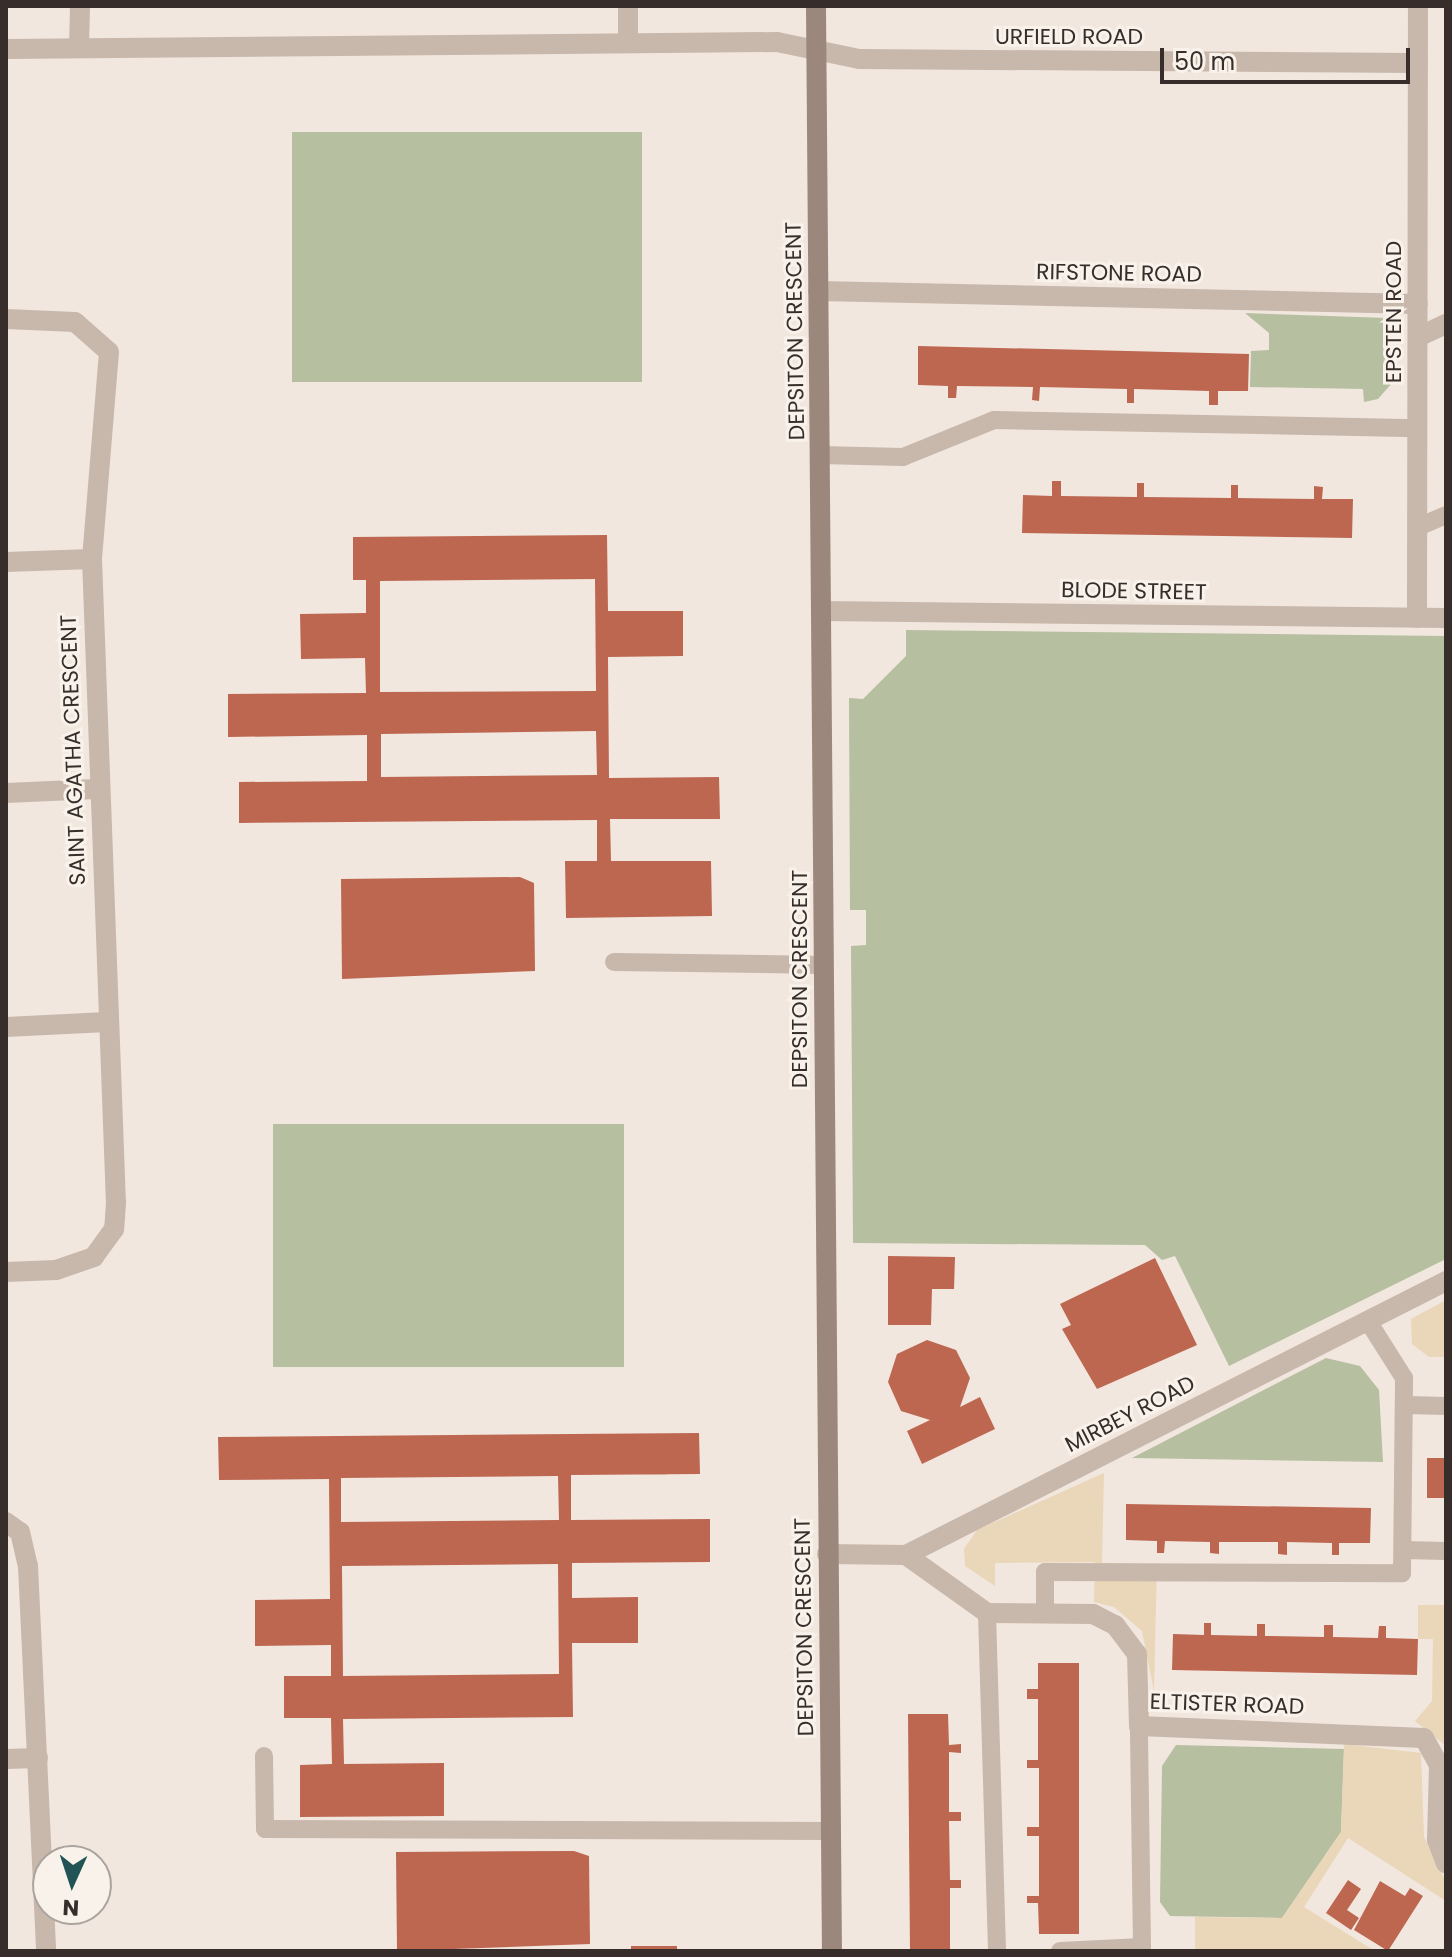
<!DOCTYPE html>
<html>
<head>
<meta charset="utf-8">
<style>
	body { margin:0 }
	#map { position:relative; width:1452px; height:1957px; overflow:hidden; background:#f1e7df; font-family:Poppins,sans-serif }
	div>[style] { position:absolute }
	.green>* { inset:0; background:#b6bf9f; transform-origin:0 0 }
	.sand>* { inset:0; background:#ead6b8 }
	.building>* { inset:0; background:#bd6650; transform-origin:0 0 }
	.lane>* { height:18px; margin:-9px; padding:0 9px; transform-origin:9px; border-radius:9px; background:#c8b7ab }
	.street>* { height:20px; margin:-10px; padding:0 10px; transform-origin:10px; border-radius:10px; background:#c8b7ab }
	.secondary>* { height:20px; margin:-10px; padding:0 10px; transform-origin:10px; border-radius:10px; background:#9c877c }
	span { translate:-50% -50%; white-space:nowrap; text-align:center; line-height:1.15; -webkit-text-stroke:6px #f9f2eb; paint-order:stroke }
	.street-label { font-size:22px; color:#372d2a }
	.frame { position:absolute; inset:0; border:8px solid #372d2a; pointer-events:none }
	.north { position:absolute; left:32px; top:1845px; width:80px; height:80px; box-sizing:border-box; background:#f9f2eb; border:2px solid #aba39e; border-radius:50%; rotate:183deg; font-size:22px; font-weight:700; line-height:32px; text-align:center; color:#372d2a }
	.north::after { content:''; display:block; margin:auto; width:28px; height:36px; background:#225456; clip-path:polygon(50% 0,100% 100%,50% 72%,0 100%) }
	.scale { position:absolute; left:1160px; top:48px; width:250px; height:36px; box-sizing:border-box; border:4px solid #372d2a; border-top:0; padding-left:10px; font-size:24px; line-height:28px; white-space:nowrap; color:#372d2a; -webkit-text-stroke:6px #f9f2eb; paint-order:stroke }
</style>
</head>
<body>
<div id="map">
	<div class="green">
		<i style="left:642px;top:132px;width:250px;height:350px;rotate:90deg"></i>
		<i style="clip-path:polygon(1245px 313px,1387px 318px,1392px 383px,1378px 399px,1364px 402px,1363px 389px,1250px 387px,1251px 351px,1269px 350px,1269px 333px)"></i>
		<i style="clip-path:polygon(906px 630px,1446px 636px,1446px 1259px,1229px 1366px,1175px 1256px,1162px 1260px,1145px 1245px,853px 1243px,851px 946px,866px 945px,866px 910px,850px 910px,849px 698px,863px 699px,906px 656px)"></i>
		<i style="left:273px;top:1124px;width:351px;height:243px"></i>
		<i style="clip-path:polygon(1326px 1358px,1360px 1366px,1379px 1390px,1383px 1462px,1132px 1458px)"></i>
		<i style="clip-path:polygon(1176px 1745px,1344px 1749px,1341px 1832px,1282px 1918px,1170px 1916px,1160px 1902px,1162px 1766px)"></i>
	</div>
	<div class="sand">
		<i style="clip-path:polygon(1446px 1300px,1446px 1357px,1429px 1357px,1412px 1344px,1411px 1319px)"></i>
		<i style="clip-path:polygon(1104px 1473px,1102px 1563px,1157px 1564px,1154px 1691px,1142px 1631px,1114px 1607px,1094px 1602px,1095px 1562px,995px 1563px,995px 1586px,965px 1566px,964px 1549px,977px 1530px)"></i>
		<i style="clip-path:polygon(1418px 1605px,1446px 1605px,1446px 1746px,1415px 1721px,1432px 1701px,1433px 1639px,1418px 1639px)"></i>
		<i style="clip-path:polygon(1344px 1744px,1421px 1753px,1424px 1837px,1446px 1882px,1446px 1901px,1348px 1838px,1304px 1907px,1375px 1951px,1195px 1951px,1195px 1917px,1282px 1918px,1341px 1832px)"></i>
	</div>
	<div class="building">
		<i style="clip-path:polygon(918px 346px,1249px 354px,1248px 391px,1218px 391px,1218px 405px,1209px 405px,1209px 391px,1134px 389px,1134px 403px,1127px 403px,1127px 389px,1040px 387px,1039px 401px,1032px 400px,1033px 387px,957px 386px,956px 398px,948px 398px,948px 386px,918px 385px)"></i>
		<i style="clip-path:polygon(1052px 481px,1061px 481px,1061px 496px,1137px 497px,1137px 483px,1144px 483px,1144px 497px,1231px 498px,1231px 485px,1238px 485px,1238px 498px,1314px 499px,1314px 486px,1323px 487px,1322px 499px,1353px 499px,1352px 538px,1022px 533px,1023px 495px,1052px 496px)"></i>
		<i style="clip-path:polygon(evenodd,607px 535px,608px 611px,683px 611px,683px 656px,608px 657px,609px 778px,719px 777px,720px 819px,610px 819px,611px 861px,711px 861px,712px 916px,566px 918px,565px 861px,597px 861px,597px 820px,239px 823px,239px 782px,367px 781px,367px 735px,228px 737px,228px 694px,366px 693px,365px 658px,301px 659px,300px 614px,366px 613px,366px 580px,353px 580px,353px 537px,607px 535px,595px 579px,596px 691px,380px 692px,380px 581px,595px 579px,607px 535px,596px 731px,597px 775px,381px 777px,381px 734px,596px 731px)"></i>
		<i style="clip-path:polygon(520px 877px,534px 883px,535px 971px,342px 979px,341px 879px)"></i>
		<i style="clip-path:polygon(888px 1256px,955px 1257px,954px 1289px,932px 1289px,931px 1325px,888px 1325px)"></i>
		<i style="clip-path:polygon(1155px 1258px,1197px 1345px,1097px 1389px,1062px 1329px,1071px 1325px,1060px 1304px)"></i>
		<i style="clip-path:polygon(927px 1340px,956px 1350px,970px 1378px,960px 1407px,980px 1397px,995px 1429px,922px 1464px,907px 1431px,930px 1420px,901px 1411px,888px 1382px,897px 1354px)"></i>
		<i style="clip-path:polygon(evenodd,699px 1433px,700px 1474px,571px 1475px,571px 1520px,710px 1519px,710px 1562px,572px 1563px,572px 1598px,638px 1597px,638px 1643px,572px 1643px,573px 1717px,343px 1719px,344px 1764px,444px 1763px,444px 1816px,300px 1817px,300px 1765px,332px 1764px,331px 1718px,284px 1718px,284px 1676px,331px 1676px,331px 1645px,255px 1646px,255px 1600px,330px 1599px,329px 1479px,219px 1480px,218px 1437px,699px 1433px,558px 1476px,559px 1520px,341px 1522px,341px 1478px,558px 1476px,699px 1433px,558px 1564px,559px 1674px,343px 1676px,342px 1566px,558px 1564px)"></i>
		<i style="left:1427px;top:1458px;width:19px;height:40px"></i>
		<i style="clip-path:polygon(1126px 1504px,1371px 1508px,1370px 1543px,1339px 1543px,1339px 1555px,1332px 1555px,1332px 1543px,1287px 1542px,1287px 1555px,1278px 1554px,1278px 1542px,1219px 1542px,1219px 1554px,1210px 1553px,1210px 1542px,1165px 1541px,1164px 1553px,1157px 1553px,1157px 1541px,1126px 1540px)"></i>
		<i style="clip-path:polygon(1204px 1623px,1211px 1623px,1211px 1635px,1257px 1636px,1257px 1624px,1265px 1624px,1265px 1636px,1324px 1637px,1324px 1625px,1333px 1625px,1333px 1637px,1378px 1638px,1379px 1626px,1386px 1626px,1386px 1638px,1418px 1639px,1417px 1675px,1172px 1670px,1173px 1634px,1204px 1635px)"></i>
		<i style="clip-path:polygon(1038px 1663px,1079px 1663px,1079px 1934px,1039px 1934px,1038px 1903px,1027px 1903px,1027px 1896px,1039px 1896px,1039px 1836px,1027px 1836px,1027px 1827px,1039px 1827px,1039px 1768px,1027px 1768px,1027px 1760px,1038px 1760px,1038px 1699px,1027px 1699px,1027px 1689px,1038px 1689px)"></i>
		<i style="clip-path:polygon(908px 1714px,948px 1714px,949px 1745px,961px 1744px,961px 1753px,949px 1752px,949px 1812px,961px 1812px,961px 1821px,949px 1821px,950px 1880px,961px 1880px,961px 1888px,950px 1888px,950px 1951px,910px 1951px)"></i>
		<i style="clip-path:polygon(574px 1851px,589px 1856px,590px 1944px,397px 1951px,396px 1852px)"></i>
		<i style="clip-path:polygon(1348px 1880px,1361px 1889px,1347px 1910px,1359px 1918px,1351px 1930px,1326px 1913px)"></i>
		<i style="clip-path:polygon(1380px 1881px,1405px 1896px,1410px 1888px,1423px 1896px,1388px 1951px,1354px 1930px)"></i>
		<i style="left:631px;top:1946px;width:46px;height:5px"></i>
	</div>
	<div class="lane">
		<i style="left:820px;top:455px;width:83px;rotate:1.4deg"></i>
		<i style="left:903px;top:457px;width:98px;rotate:-22.1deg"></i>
		<i style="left:994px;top:420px;width:424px;rotate:1.1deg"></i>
		<i style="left:1418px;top:527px;width:30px;rotate:-23deg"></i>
		<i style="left:614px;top:962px;width:210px;rotate:0.8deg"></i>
		<i style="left:1406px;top:1405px;width:40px;rotate:1.4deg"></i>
		<i style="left:1403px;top:1550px;width:43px;rotate:1.3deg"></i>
		<i style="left:987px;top:1613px;width:338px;rotate:88.3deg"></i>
		<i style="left:1045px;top:1614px;width:42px;rotate:-90deg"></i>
		<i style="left:1045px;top:1572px;width:357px;rotate:0.2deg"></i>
		<i style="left:1402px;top:1573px;width:195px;rotate:-89.4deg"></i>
		<i style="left:1404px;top:1378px;width:67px;rotate:-122.3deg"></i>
		<i style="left:264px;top:1756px;width:73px;rotate:89.2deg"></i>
		<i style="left:265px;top:1829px;width:565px;rotate:0.2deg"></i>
		<i style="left:1060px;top:1951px;width:82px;rotate:-2.8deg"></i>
		<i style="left:1142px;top:1947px;width:221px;rotate:-90.8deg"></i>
	</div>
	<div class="street">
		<i style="left:628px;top:6px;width:37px;rotate:90deg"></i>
		<i style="left:79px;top:48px;width:42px;rotate:-88.6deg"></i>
		<i style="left:6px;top:49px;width:771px;rotate:-0.52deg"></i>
		<i style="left:777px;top:42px;width:84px;rotate:11.7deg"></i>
		<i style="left:859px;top:59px;width:559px;rotate:0.41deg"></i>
		<i style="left:818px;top:291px;width:600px;rotate:1.24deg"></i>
		<i style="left:6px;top:319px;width:69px;rotate:2.5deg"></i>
		<i style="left:75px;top:322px;width:45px;rotate:41.4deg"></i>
		<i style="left:109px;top:352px;width:208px;rotate:94.7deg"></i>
		<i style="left:92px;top:559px;width:644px;rotate:87.87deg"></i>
		<i style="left:116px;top:1203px;width:26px;rotate:94deg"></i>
		<i style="left:114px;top:1229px;width:34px;rotate:126deg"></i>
		<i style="left:94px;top:1257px;width:40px;rotate:161.1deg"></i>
		<i style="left:56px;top:1270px;width:50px;rotate:177.7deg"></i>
		<i style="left:1418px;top:337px;width:31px;rotate:-25deg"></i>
		<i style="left:6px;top:562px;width:86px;rotate:-2deg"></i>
		<i style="left:821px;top:611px;width:625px;rotate:0.64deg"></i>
		<i style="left:1417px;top:618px;width:612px;rotate:-89.91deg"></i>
		<i style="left:6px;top:793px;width:90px;rotate:-2.5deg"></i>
		<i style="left:6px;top:1027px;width:101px;rotate:-2.8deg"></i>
		<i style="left:6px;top:1522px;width:17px;rotate:36deg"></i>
		<i style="left:20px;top:1532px;width:35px;rotate:77deg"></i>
		<i style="left:28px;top:1566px;width:385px;rotate:87.3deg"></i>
		<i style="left:827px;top:1554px;width:79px;rotate:0.7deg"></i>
		<i style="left:906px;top:1555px;width:606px;rotate:-26.9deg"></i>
		<i style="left:906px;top:1555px;width:100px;rotate:35.6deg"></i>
		<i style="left:987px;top:1613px;width:106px;rotate:0.5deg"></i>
		<i style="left:1093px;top:1614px;width:25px;rotate:27deg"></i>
		<i style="left:1115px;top:1625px;width:36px;rotate:53deg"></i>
		<i style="left:1137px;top:1654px;width:72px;rotate:88.4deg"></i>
		<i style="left:1139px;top:1726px;width:285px;rotate:2.4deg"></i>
		<i style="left:1424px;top:1738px;width:31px;rotate:61deg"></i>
		<i style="left:1439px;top:1765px;width:75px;rotate:91.5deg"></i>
		<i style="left:1437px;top:1840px;width:25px;rotate:69deg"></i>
		<i style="left:6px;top:1759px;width:32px;rotate:-2deg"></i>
	</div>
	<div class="secondary">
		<i style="left:816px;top:6px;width:1945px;rotate:89.53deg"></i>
	</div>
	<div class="street-label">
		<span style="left:1069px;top:37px">URFIELD ROAD</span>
		<span style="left:1119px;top:273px;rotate:1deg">RIFSTONE ROAD</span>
		<span style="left:1394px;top:312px;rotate:-90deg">EPSTEN ROAD</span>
		<span style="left:795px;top:331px;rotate:-91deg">DEPSITON CRESCENT</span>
		<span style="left:1134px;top:591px;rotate:1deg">BLODE STREET</span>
		<span style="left:73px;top:750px;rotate:-92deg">SAINT AGATHA CRESCENT</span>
		<span style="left:800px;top:979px;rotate:-90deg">DEPSITON CRESCENT</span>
		<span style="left:1130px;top:1414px;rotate:-27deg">MIRBEY ROAD</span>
		<span style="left:804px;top:1627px;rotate:-91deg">DEPSITON CRESCENT</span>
		<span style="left:1227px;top:1704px;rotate:2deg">ELTISTER ROAD</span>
	</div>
	<div class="frame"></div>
	<div class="north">N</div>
	<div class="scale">50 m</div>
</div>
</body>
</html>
